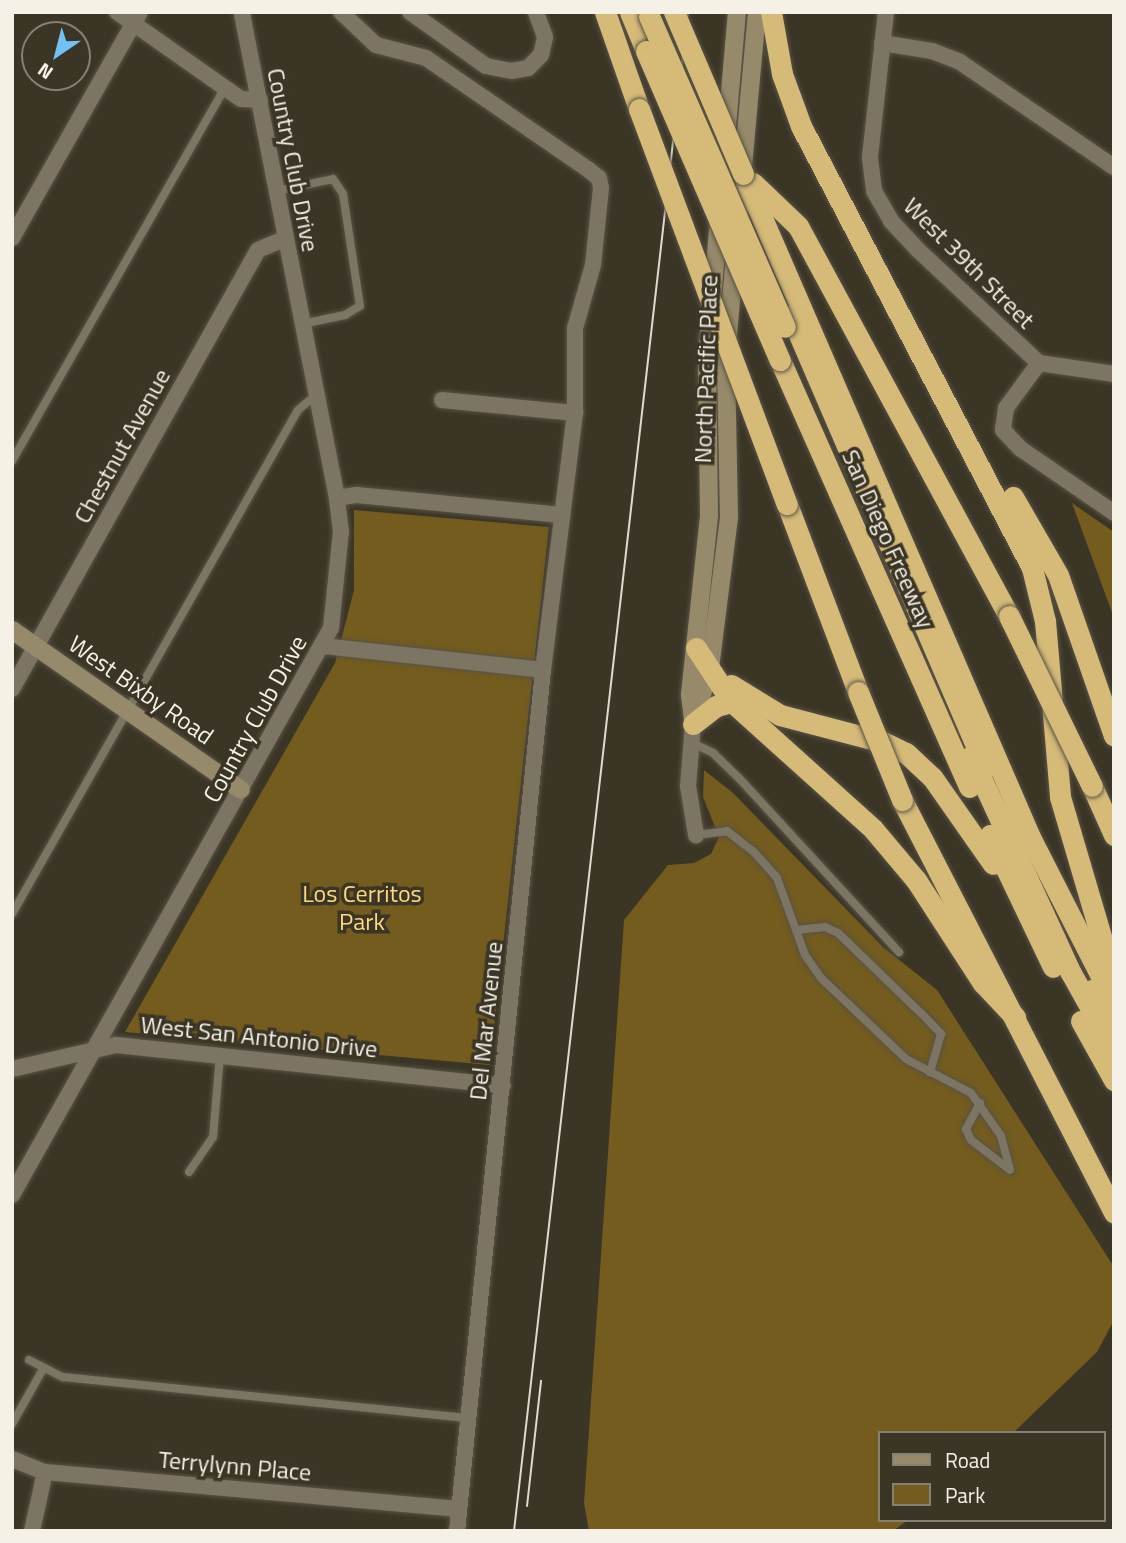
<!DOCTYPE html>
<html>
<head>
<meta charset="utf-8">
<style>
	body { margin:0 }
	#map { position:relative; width:1126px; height:1543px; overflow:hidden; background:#3b3526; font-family:"Titillium Web",sans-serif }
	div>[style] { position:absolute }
	.green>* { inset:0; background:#735c1e }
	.roads { filter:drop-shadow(0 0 2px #595346) drop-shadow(0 0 2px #595346) }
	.lane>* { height:8px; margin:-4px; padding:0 4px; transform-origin:4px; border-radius:4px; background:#7c7564 }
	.street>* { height:16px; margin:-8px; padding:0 8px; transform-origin:8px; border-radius:8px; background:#7c7564 }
	.secondary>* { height:18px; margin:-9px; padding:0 9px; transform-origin:9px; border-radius:9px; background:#978a6a }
	.highway>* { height:21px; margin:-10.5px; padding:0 10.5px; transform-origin:10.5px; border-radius:10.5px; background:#d5ba78 }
	.tram>* { height:2px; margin:-1px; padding:0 1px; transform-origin:1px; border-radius:1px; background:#dfdad0 }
	.bridges { filter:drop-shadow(0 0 2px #595346) drop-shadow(0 0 2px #595346) }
	.highway-bridge>* { height:21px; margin:-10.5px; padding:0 10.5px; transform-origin:10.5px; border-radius:10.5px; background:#d5ba78 }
	span { translate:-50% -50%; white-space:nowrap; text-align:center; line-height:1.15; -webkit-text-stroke:7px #3b3526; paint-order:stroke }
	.street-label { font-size:24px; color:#f5f1e7 }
	.park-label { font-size:24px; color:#fed97d }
	.frame { position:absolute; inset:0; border:14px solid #f5f1e7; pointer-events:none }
	.legend { position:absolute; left:878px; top:1431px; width:228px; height:91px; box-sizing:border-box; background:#3b3526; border:2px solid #858073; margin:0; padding:9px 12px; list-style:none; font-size:21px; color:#f5f1e7 }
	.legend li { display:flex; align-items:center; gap:14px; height:35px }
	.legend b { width:35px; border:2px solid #858073 }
	.north { position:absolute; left:21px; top:21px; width:70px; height:70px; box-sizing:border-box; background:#3b3526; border:2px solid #858073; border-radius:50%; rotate:215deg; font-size:19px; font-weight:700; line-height:28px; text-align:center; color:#f5f1e7 }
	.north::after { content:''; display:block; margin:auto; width:24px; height:32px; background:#71c1f5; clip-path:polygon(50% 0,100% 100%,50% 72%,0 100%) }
</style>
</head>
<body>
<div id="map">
	<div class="green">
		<i style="clip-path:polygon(1072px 503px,1114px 532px,1114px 618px)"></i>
		<i style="clip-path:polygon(354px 510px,549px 527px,490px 1065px,125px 1032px,335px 663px,354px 590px)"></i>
		<i style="clip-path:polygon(704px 770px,733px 793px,883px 947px,937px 990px,1114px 1267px,1114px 1320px,1097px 1352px,1013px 1433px,879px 1433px,879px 1520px,908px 1520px,893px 1531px,589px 1531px,584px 1503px,624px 920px,668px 865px,694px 863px,711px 854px,719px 837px,703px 797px)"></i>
	</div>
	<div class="roads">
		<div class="lane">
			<i style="left:276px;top:191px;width:58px;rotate:-11.9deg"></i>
			<i style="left:333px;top:179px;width:18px;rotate:56deg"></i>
			<i style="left:343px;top:194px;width:113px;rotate:81.4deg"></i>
			<i style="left:360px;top:306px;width:17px;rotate:149deg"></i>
			<i style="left:345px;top:315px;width:44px;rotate:168.2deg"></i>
			<i style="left:12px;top:461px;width:430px;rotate:-60.3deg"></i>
			<i style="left:692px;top:743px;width:23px;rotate:25deg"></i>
			<i style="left:713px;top:753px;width:35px;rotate:44deg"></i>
			<i style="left:738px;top:777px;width:238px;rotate:47.4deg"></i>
			<i style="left:696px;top:835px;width:31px;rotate:-7deg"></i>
			<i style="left:727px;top:831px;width:33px;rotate:38deg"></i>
			<i style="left:753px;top:851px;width:36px;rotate:48deg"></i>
			<i style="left:777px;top:878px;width:82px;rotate:70deg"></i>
			<i style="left:805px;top:955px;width:28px;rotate:55deg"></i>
			<i style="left:821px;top:978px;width:117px;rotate:43.6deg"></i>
			<i style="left:906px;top:1059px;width:73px;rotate:27.6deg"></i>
			<i style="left:971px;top:1093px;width:52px;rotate:55.1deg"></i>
			<i style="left:1001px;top:1136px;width:35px;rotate:75deg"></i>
			<i style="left:12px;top:914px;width:579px;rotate:-60.43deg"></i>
			<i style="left:298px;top:410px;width:23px;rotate:-40deg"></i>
			<i style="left:797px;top:930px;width:28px;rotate:-6deg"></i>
			<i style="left:825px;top:927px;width:14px;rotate:25deg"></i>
			<i style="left:838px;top:933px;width:117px;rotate:44deg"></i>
			<i style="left:922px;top:1014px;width:28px;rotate:46deg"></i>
			<i style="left:941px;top:1034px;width:40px;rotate:106deg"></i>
			<i style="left:980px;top:1103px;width:30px;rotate:118deg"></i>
			<i style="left:966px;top:1129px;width:12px;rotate:66deg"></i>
			<i style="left:971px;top:1140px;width:49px;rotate:37.6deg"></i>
			<i style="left:189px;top:1172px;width:42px;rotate:-55.6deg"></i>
			<i style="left:213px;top:1137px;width:81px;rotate:-85.1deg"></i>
			<i style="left:29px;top:1360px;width:38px;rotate:27deg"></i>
			<i style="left:63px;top:1377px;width:406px;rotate:5.8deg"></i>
			<i style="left:12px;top:1424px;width:63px;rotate:-60.6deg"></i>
		</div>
		<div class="street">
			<i style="left:117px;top:12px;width:151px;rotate:35.1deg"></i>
			<i style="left:241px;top:99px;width:19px;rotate:3deg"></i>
			<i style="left:341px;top:12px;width:48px;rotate:43.3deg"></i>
			<i style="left:376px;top:45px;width:52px;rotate:14.6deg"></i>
			<i style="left:426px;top:58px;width:198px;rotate:34.5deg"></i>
			<i style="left:589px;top:170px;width:13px;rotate:39deg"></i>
			<i style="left:599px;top:178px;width:10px;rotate:79deg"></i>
			<i style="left:601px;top:188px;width:77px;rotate:95.9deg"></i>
			<i style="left:593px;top:265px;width:66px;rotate:105.9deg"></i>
			<i style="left:575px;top:328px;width:85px;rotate:90deg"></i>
			<i style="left:575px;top:413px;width:259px;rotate:97.1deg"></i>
			<i style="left:543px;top:670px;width:865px;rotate:95.7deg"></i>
			<i style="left:410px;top:12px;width:93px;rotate:35.4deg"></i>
			<i style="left:486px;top:66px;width:25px;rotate:11deg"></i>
			<i style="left:511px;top:71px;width:17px;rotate:-10deg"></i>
			<i style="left:528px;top:68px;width:18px;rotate:-45deg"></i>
			<i style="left:541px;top:55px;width:18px;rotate:-77deg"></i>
			<i style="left:545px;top:37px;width:27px;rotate:-110deg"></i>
			<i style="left:886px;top:12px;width:147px;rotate:96.3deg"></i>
			<i style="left:870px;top:158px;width:33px;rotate:83deg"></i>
			<i style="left:874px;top:191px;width:34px;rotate:60deg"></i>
			<i style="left:891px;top:221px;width:38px;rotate:47deg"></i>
			<i style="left:917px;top:249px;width:167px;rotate:43.1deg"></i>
			<i style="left:882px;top:43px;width:51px;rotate:9.1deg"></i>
			<i style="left:932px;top:51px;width:30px;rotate:21deg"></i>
			<i style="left:960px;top:62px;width:186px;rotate:34.3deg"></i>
			<i style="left:12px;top:238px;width:260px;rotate:-60.5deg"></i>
			<i style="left:1039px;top:363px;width:56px;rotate:126.3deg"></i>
			<i style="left:1006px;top:408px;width:22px;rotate:98deg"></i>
			<i style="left:1003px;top:430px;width:26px;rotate:47deg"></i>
			<i style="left:1021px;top:449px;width:113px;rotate:34.5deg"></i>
			<i style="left:1039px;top:363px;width:76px;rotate:8.3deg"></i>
			<i style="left:442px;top:400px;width:134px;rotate:5.6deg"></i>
			<i style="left:337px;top:498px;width:20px;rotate:-9deg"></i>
			<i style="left:357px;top:495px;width:205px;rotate:5.6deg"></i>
			<i style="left:323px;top:646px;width:221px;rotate:6.2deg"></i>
			<i style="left:12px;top:689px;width:503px;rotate:-60.74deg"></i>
			<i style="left:258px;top:250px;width:28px;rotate:-23deg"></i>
			<i style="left:693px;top:724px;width:62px;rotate:94.6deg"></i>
			<i style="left:688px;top:786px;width:50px;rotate:80.7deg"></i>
			<i style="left:12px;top:1069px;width:107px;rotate:-13deg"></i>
			<i style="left:116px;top:1045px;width:389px;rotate:6deg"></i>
			<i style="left:12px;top:1195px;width:651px;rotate:-60.64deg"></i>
			<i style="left:331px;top:628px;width:97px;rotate:-84.1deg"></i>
			<i style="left:341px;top:532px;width:34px;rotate:-97deg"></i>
			<i style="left:337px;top:498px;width:495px;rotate:-101.1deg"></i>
			<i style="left:12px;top:1459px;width:35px;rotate:22deg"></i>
			<i style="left:45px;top:1472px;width:413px;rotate:5.1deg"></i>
			<i style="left:32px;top:1531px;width:60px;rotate:-77.6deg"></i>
		</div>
		<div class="secondary">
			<i style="left:722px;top:183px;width:172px;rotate:-85deg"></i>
			<i style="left:738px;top:221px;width:210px;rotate:-84.8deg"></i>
			<i style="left:12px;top:630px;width:279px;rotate:34.9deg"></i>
			<i style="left:693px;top:720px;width:26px;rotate:-97deg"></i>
			<i style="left:690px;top:694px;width:179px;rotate:-83.9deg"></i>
			<i style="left:709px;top:516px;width:160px;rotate:-90.7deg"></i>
			<i style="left:707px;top:356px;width:139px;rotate:-85deg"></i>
			<i style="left:693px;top:724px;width:59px;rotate:-73.1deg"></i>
			<i style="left:710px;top:668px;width:151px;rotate:-82.8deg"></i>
			<i style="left:729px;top:518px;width:161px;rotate:-91.1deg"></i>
			<i style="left:726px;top:357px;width:101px;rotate:-84.9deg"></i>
		</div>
		<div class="highway">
			<i style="left:605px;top:12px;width:103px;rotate:70.7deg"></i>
			<i style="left:630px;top:12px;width:42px;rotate:67.7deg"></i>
			<i style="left:771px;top:12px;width:63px;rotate:79.9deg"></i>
			<i style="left:782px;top:74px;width:55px;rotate:69.9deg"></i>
			<i style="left:801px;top:126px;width:499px;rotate:62.4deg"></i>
			<i style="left:1032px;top:568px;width:55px;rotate:76.2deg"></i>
			<i style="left:1045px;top:621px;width:177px;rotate:85.1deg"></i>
			<i style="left:1060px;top:797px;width:191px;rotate:73.6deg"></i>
			<i style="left:743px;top:174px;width:722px;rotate:66.59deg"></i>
			<i style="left:1030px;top:837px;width:185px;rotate:63deg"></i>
			<i style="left:753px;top:183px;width:62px;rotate:43.7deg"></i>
			<i style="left:798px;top:226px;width:443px;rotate:61.6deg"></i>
			<i style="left:791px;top:316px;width:492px;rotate:66.7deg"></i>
			<i style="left:780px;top:360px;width:467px;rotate:66.1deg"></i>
			<i style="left:1013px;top:497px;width:90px;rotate:60deg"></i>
			<i style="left:1058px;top:575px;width:170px;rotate:70.8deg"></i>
			<i style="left:787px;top:504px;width:201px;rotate:69.3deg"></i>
			<i style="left:696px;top:648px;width:64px;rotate:56.6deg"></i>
			<i style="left:731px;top:701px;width:191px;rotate:42deg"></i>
			<i style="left:873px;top:829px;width:67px;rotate:49.9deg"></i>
			<i style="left:916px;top:880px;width:123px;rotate:57deg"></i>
			<i style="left:983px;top:983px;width:47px;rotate:46.7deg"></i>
			<i style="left:731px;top:685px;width:57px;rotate:31.5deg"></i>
			<i style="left:780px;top:715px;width:106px;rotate:14.7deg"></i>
			<i style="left:883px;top:742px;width:25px;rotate:26deg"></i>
			<i style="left:906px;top:753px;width:35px;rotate:43deg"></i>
			<i style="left:932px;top:777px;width:106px;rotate:55deg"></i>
			<i style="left:693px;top:724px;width:29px;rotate:-38deg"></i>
			<i style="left:716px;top:706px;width:28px;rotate:-15deg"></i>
			<i style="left:971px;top:756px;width:239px;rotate:65.3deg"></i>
			<i style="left:1071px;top:973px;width:88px;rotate:60.8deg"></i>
			<i style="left:1092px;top:786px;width:54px;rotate:65.8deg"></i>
			<i style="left:902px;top:800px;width:464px;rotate:62.8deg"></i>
			<i style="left:990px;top:835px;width:146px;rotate:64.5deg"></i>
			<i style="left:1092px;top:990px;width:47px;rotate:61.8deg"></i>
			<i style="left:1081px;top:1021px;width:68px;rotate:60.8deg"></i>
		</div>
	</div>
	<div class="tram">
		<i style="left:527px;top:1506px;width:126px;rotate:-83.6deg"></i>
		<i style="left:514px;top:1531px;width:1529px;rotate:-83.47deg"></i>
	</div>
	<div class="bridges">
		<div class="highway-bridge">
			<i style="left:674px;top:12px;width:176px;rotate:66.9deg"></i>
			<i style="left:649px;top:16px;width:339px;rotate:66.4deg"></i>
			<i style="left:646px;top:51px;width:337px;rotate:66.6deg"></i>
			<i style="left:639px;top:109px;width:422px;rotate:69.5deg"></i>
			<i style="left:1009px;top:616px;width:189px;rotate:64deg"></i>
			<i style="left:858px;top:692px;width:117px;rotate:67.8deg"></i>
		</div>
	</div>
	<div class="street-label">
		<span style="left:293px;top:160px;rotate:79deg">Country Club Drive</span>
		<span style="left:969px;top:263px;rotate:45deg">West 39th Street</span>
		<span style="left:706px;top:369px;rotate:-88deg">North Pacific Place</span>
		<span style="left:122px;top:446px;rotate:-61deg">Chestnut Avenue</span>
		<span style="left:888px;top:539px;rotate:66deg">San Diego Freeway</span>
		<span style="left:141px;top:690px;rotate:35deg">West Bixby Road</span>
		<span style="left:255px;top:719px;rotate:-61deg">Country Club Drive</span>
		<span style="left:486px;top:1021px;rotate:-84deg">Del Mar Avenue</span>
		<span style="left:259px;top:1037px;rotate:6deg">West San Antonio Drive</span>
		<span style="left:235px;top:1466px;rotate:5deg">Terrylynn Place</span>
	</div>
	<div class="park-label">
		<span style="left:362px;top:908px">Los Cerritos<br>Park</span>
	</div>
	<div class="frame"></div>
	<ul class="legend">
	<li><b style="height:9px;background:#978a6a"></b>Road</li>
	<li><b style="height:19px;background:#735c1e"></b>Park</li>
	</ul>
	<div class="north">N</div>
</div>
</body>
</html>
